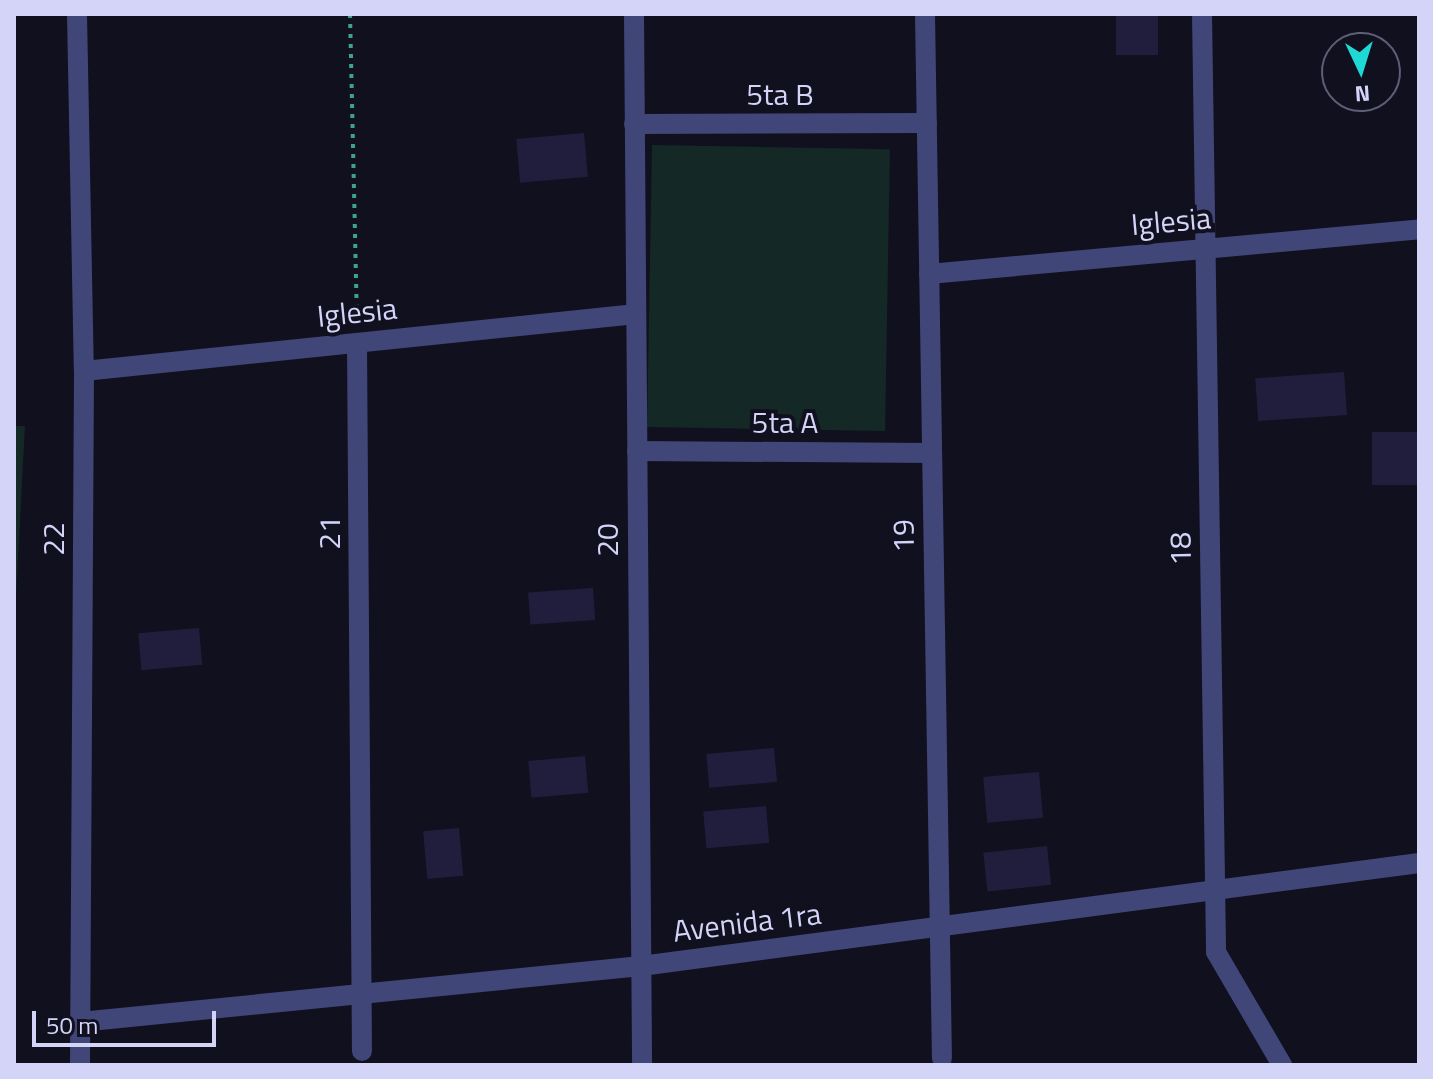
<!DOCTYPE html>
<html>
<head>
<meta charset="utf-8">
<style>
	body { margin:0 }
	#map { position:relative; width:1433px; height:1079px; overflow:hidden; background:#10101f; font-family:"Titillium Web",sans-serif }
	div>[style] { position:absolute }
	.green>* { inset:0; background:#142825; transform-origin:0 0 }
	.building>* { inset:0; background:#211e3d; transform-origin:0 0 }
	.path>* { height:4px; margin-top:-2px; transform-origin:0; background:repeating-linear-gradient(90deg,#3ea28f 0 4px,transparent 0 10px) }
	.minor>* { height:20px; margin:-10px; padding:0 10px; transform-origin:10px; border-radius:10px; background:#414678 }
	span { translate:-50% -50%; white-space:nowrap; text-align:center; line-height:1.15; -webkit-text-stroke:8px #10101f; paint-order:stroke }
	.street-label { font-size:30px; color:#d4d4f9 }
	.frame { position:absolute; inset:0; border:16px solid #d4d4f9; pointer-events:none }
	.north { position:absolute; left:1321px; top:32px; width:80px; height:80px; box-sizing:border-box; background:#10101f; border:2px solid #5e5e76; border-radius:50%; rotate:176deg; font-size:22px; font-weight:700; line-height:32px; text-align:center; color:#d4d4f9 }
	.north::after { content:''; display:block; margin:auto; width:28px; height:36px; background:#1fdad4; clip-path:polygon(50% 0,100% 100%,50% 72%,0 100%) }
	.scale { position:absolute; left:32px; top:1011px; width:184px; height:36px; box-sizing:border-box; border:4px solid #d4d4f9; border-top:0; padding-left:10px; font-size:24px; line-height:28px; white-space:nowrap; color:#d4d4f9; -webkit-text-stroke:6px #10101f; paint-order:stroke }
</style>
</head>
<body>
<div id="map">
	<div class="green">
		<i style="left:652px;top:145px;width:238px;height:282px;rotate:1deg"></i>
		<i style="clip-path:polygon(14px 426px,25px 426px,14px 635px)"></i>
	</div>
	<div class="building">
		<i style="left:1116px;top:14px;width:42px;height:41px"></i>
		<i style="left:584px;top:133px;width:44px;height:68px;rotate:85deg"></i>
		<i style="left:1344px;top:372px;width:43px;height:89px;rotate:86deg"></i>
		<i style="left:1419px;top:432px;width:53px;height:47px;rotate:90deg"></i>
		<i style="left:593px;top:588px;width:32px;height:65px;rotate:86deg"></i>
		<i style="left:199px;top:628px;width:37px;height:61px;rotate:85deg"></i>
		<i style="left:774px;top:748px;width:34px;height:68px;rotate:85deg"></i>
		<i style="left:585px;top:756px;width:37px;height:57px;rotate:85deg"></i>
		<i style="left:1039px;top:772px;width:46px;height:56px;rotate:85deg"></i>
		<i style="left:766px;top:806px;width:37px;height:63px;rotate:85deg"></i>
		<i style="left:459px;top:828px;width:48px;height:36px;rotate:85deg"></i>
		<i style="left:1047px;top:846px;width:39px;height:64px;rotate:84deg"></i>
	</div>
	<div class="path">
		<i style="left:350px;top:14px;width:306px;rotate:88.7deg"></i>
	</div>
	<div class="minor">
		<i style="left:77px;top:14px;width:357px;rotate:88.9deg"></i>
		<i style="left:84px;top:371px;width:694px;rotate:90.33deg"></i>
		<i style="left:634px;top:14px;width:1051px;rotate:89.56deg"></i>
		<i style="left:925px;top:14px;width:1044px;rotate:89.07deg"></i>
		<i style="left:1202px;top:14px;width:938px;rotate:89.14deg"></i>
		<i style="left:1216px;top:952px;width:131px;rotate:59.7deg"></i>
		<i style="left:634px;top:124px;width:293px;rotate:-0.2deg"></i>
		<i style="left:929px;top:274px;width:492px;rotate:-5.2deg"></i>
		<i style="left:357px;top:343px;width:708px;rotate:89.6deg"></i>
		<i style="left:84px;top:371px;width:555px;rotate:-5.9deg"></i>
		<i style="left:637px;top:451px;width:295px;rotate:0.4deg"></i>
		<i style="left:80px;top:1022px;width:564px;rotate:-5.7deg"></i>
		<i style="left:641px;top:966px;width:785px;rotate:-7.54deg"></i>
	</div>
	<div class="street-label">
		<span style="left:780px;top:94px">5ta B</span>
		<span style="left:1171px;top:221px;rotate:-5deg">Iglesia</span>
		<span style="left:357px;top:312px;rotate:-6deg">Iglesia</span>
		<span style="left:785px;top:422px">5ta A</span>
		<span style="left:329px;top:533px;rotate:-90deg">21</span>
		<span style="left:903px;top:536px;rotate:-91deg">19</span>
		<span style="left:53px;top:539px;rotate:-90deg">22</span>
		<span style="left:607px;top:540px;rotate:-90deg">20</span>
		<span style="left:1180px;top:549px;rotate:-91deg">18</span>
		<span style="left:747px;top:922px;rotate:-7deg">Avenida 1ra</span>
	</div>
	<div class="frame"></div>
	<div class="north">N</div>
	<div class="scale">50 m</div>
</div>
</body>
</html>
